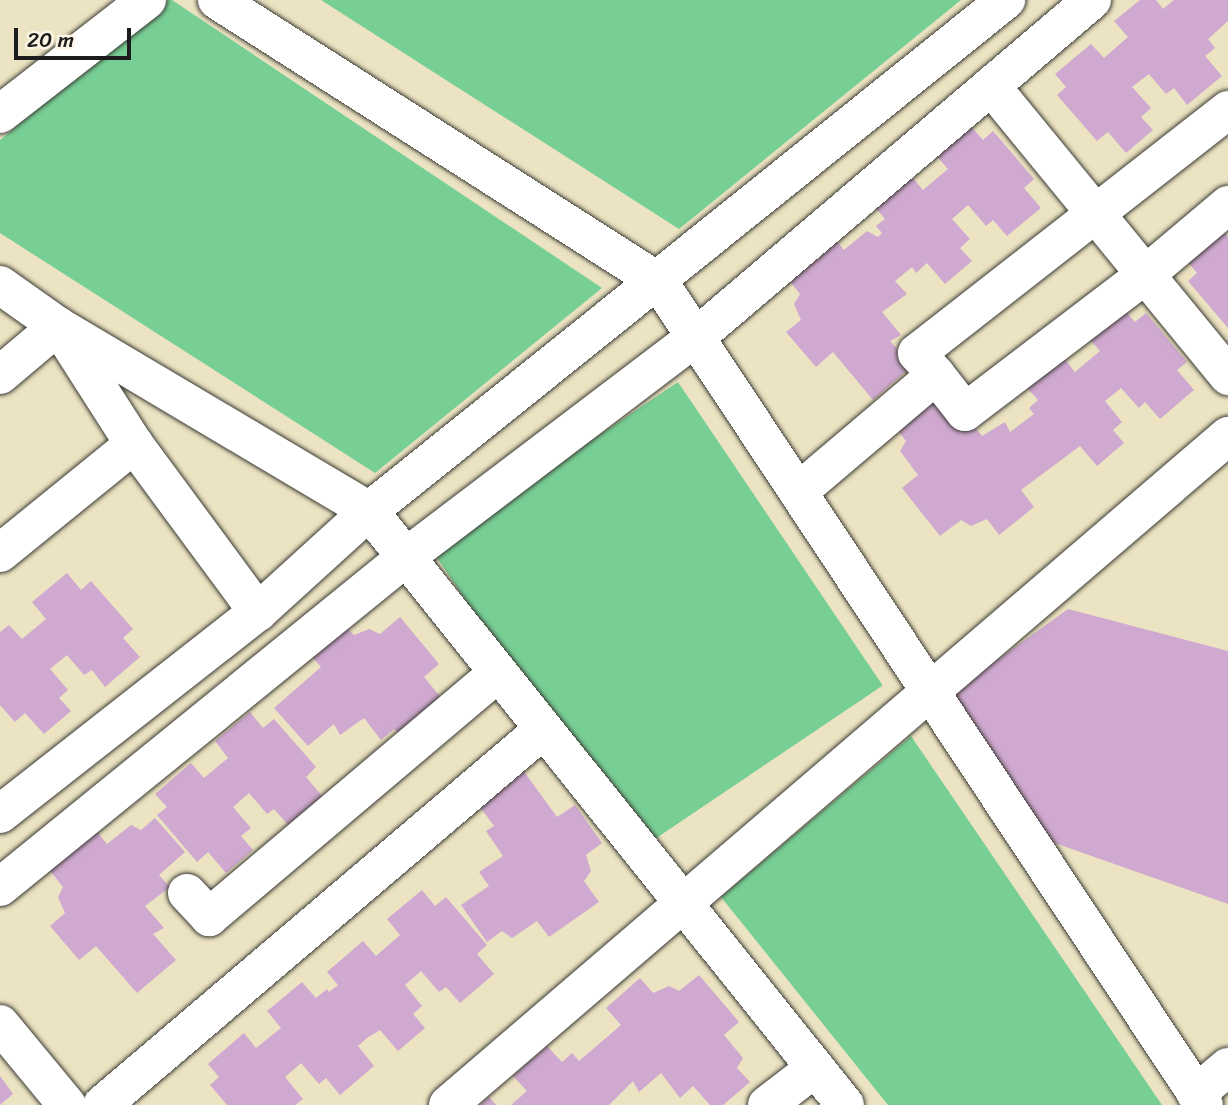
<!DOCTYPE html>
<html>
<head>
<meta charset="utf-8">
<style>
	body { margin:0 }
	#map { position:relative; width:1228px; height:1105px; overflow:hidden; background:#ebe3c1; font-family:Sriracha,sans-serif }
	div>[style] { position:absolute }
	.green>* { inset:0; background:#78cf95; transform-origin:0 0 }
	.building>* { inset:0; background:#d0a9d0 }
	.roads { filter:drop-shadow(0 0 2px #3b3a35) drop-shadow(0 0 2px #3b3a35) }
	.minor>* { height:38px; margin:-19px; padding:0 19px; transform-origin:19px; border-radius:19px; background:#fff }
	span { translate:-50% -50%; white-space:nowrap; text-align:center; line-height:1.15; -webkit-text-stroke:5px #fcf5e5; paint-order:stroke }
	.scale { position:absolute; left:14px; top:28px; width:117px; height:32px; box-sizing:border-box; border:4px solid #1c1c1c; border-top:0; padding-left:9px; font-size:21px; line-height:24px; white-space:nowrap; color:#1c1c1c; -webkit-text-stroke:5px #fcf5e5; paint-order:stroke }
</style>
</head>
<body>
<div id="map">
	<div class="green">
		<i style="clip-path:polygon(168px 0,172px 0,602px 288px,375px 473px,0 233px,0 140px)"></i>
		<i style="clip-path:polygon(321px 0,961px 0,679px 229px)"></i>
		<i style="left:678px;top:382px;width:366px;height:298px;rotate:56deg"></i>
		<i style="clip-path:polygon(911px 736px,1162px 1105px,888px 1105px,721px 897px)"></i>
	</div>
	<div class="building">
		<i style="clip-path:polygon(1140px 0,1156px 0,1163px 9px,1174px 0,1228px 0,1228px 21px,1208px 39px,1215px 48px,1205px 56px,1222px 76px,1187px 105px,1174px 88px,1166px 94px,1149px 74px,1132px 87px,1151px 108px,1141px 117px,1153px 130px,1126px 153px,1108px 132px,1097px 141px,1057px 95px,1066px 87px,1055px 74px,1091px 44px,1104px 58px,1128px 37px,1114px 21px)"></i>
		<i style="clip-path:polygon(968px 123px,983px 140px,993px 131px,1034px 179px,1024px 188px,1041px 208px,1007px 236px,993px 220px,986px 226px,968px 205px,952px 219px,970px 239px,960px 248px,972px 261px,945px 284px,927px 263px,916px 273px,912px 267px,895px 281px,907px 294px,882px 312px,901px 335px,890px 341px,912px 366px,873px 400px,833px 352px,816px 367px,786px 332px,801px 320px,794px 304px,800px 294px,784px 274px,831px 234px,844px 250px,867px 231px,878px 237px,882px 233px,876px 226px,885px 219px,874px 206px,910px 175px,923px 190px,948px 169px,934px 153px)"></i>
		<i style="clip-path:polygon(1222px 229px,1228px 237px,1228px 328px,1188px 281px,1197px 273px,1186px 260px)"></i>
		<i style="clip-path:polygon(1121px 306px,1135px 322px,1146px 313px,1187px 362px,1177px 370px,1194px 390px,1160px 419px,1145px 402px,1139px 408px,1121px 388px,1105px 401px,1122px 422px,1113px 430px,1124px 443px,1097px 466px,1080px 446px,1021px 490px,1034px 507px,999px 535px,987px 519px,971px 526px,961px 520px,940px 536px,902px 488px,918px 475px,900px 451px,906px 441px,894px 426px,930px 398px,951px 425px,964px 414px,982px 436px,1005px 422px,1010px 432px,1034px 414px,1029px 408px,1038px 400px,1027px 388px,1063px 357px,1075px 372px,1100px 351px,1086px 335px)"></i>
		<i style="clip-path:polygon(67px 573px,81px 590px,91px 581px,133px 629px,123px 638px,140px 657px,105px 687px,92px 670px,84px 675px,67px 655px,50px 669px,68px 690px,59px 698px,71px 711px,44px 734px,25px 713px,15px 722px,0 705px,0 632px,9px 625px,22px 639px,46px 619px,32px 602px)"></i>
		<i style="clip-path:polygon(1068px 609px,1228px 651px,1228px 904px,1032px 835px,953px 692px)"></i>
		<i style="clip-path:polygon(400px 617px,439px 664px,424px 677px,443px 700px,407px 742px,394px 729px,381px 740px,364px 718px,340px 735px,334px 724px,308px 746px,274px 708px,321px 667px,307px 651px,340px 621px,354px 635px,369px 629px,380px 634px)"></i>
		<i style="clip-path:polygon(250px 712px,263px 728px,274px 719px,316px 767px,306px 777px,322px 796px,288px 825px,274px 809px,267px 814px,249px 793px,233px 807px,251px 828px,241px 836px,253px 850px,226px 873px,208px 852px,197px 862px,157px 815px,167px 807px,155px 794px,191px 763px,204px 778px,228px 758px,215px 741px)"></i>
		<i style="clip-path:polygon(520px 766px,557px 817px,575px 805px,602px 843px,586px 855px,591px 871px,584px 881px,599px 902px,549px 937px,537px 921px,512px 938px,502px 931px,487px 942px,461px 905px,489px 886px,479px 872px,503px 856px,486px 831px,494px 826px,474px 799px)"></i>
		<i style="clip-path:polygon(155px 818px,185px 852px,159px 875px,170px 887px,145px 906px,164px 928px,153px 934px,176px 960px,137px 993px,96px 946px,79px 960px,50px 926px,65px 913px,58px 897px,63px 887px,47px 867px,94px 828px,107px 844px,131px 825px,141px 830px)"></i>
		<i style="clip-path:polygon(422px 890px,435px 906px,446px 897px,487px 945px,477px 954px,494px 974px,460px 1003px,446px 987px,439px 992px,421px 971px,405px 985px,422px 1006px,413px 1014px,425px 1028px,398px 1051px,380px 1030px,367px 1038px,358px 1046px,374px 1066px,340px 1095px,326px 1078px,319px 1084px,301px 1063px,285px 1077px,303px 1099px,295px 1105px,227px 1105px,210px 1085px,219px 1077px,208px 1064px,244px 1033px,256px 1048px,281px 1028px,267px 1011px,302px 982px,316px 998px,327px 989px,329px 992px,338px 985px,327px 972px,363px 941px,376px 956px,400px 935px,387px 919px)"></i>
		<i style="clip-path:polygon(699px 975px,739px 1022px,724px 1035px,743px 1058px,737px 1068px,750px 1082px,723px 1105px,710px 1105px,693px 1086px,680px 1098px,661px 1073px,639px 1092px,633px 1081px,609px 1105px,511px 1105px,527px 1091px,513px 1076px,547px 1046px,562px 1062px,572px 1053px,579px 1061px,621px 1025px,606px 1008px,640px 978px,653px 993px,669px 986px,679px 991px)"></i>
		<i style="clip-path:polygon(0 1076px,13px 1094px,0 1105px)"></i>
		<i style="clip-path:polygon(489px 1097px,496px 1105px,480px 1105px)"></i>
	</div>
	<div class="roads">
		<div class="minor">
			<i style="left:217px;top:0;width:524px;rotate:32.54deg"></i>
			<i style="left:659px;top:282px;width:987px;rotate:56.49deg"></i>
			<i style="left:991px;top:86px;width:375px;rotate:50.7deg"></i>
			<i style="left:0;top:114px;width:186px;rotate:-37.8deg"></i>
			<i style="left:0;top:285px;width:71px;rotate:35.3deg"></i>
			<i style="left:58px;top:326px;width:362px;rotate:30.7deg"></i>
			<i style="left:369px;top:511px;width:761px;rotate:51.29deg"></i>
			<i style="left:63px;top:333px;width:132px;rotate:57.4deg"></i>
			<i style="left:134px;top:444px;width:209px;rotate:53.6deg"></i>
			<i style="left:0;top:375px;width:76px;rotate:-40.2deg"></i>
			<i style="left:936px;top:375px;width:47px;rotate:51.9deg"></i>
			<i style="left:965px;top:412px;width:226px;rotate:-37.3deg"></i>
			<i style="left:1145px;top:275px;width:109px;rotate:-40.1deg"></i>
			<i style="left:798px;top:492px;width:181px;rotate:-40.3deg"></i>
			<i style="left:936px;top:375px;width:29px;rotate:-131deg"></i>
			<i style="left:917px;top:353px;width:395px;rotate:-38deg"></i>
			<i style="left:0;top:553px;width:173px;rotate:-39.1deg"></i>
			<i style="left:0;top:814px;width:328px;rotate:-38.1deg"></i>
			<i style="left:258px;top:612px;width:150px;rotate:-42.3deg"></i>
			<i style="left:369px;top:511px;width:817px;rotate:-38.74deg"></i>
			<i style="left:0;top:887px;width:523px;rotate:-39.1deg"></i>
			<i style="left:406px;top:557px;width:364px;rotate:-37.2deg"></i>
			<i style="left:696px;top:337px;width:520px;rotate:-40.4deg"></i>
			<i style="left:187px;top:893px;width:33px;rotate:47deg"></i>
			<i style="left:209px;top:917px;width:378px;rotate:-40.2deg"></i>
			<i style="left:0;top:1024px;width:105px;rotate:50.4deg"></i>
			<i style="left:1196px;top:1094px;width:42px;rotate:-40.2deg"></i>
			<i style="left:102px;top:1105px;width:580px;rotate:-40.39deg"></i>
			<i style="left:448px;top:1105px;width:1028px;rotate:-40.62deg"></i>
			<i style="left:767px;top:1105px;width:61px;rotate:-37.6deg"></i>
		</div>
	</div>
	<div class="scale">20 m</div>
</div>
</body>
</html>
